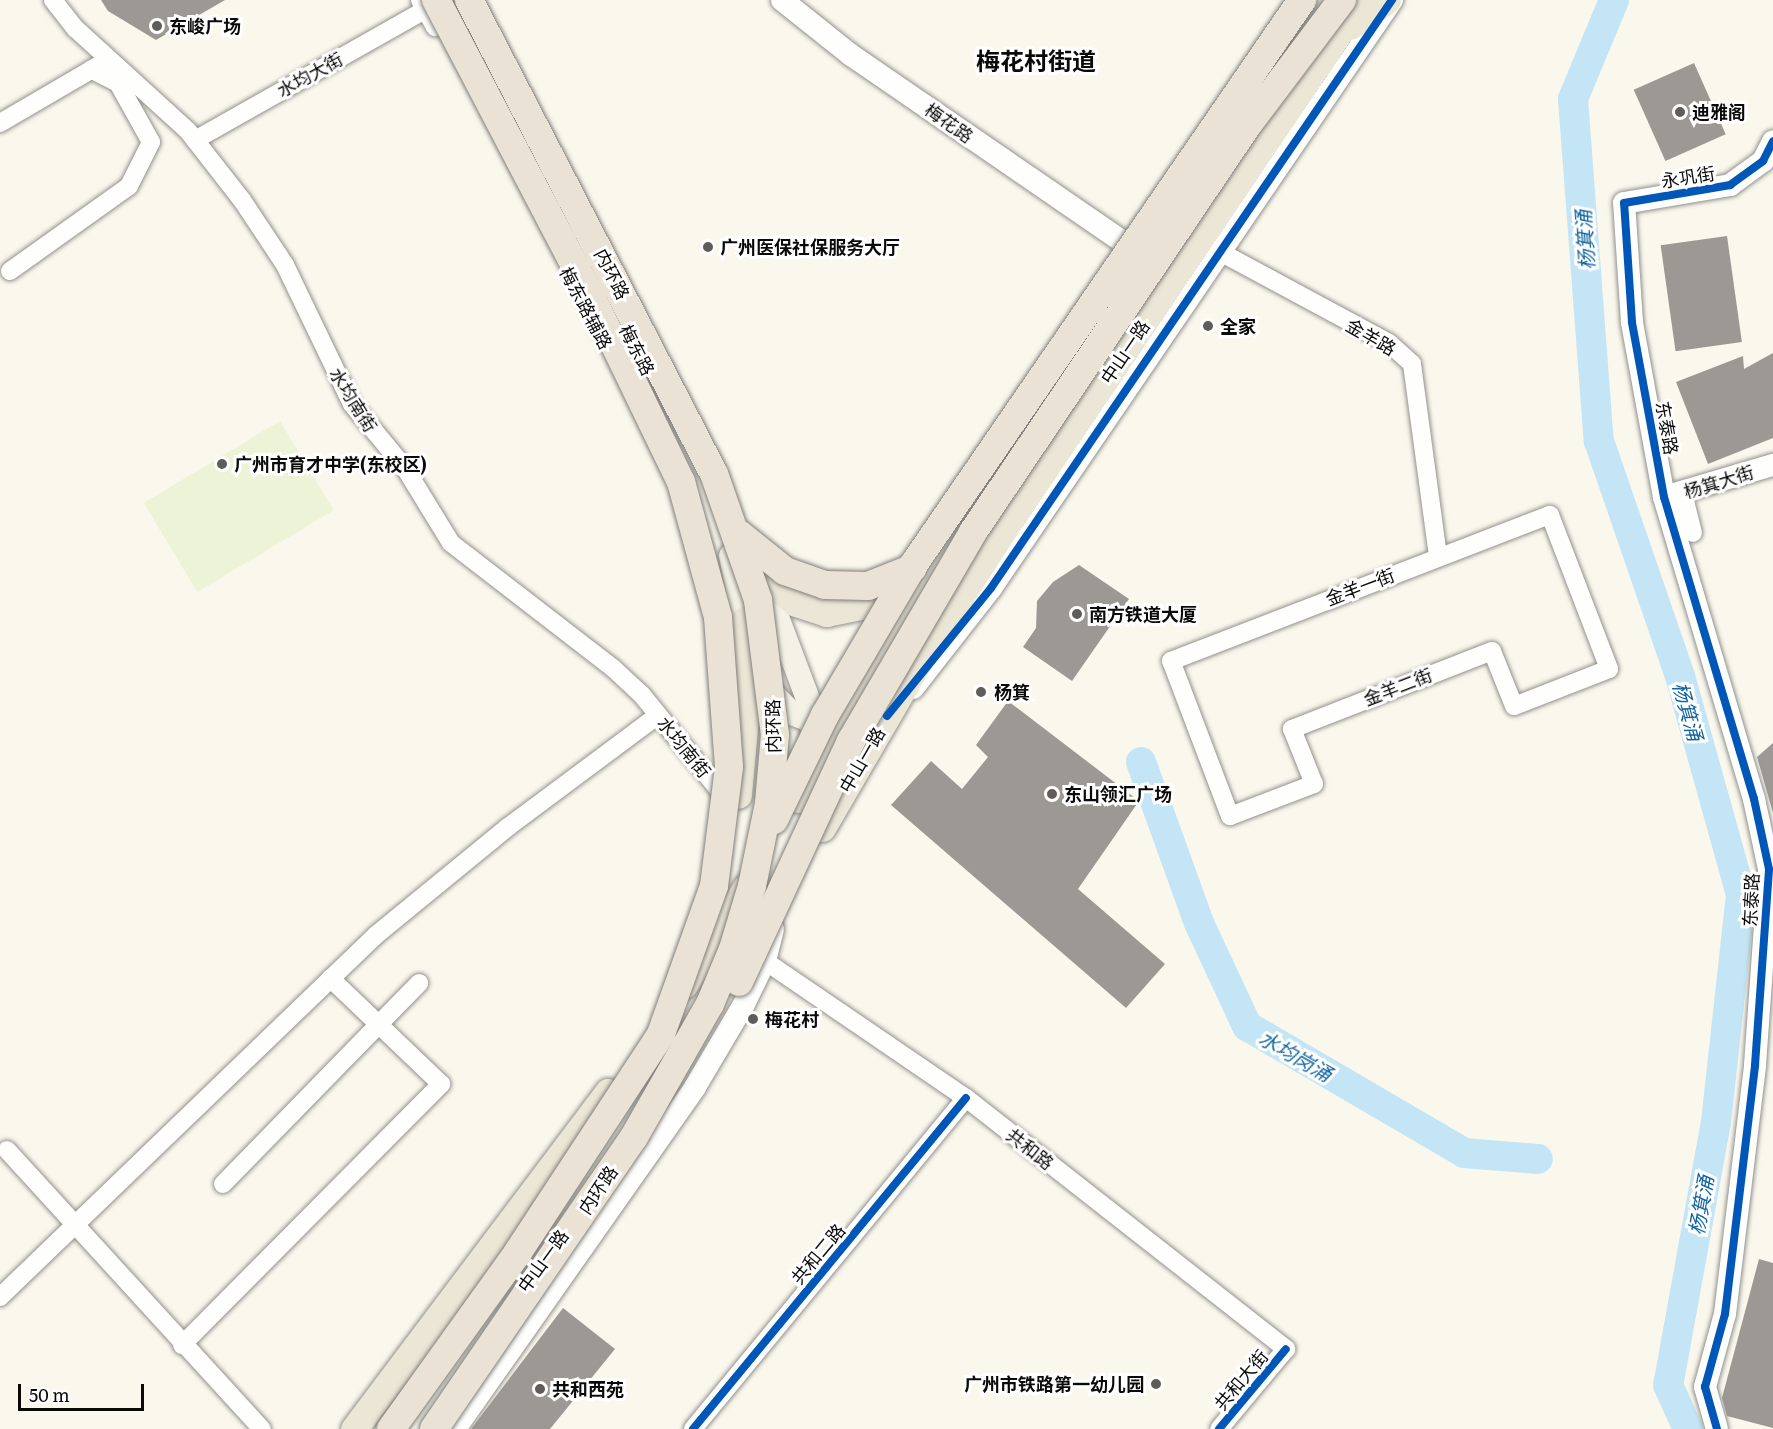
<!DOCTYPE html>
<html>
<head>
<meta charset="utf-8">
<style>
	body { margin:0 }
	#map { position:relative; width:1773px; height:1429px; overflow:hidden; background:#faf7ed; font-family:Literata,"Noto Sans SC",serif }
	div>[style] { position:absolute }
	.pitch>* { inset:0; background:#edf3d6; transform-origin:0 0 }
	.river>* { height:30px; margin:-15px; padding:0 15px; transform-origin:15px; border-radius:15px; background:#c3e5f5 }
	.building>* { inset:0; background:#9c9994; transform-origin:0 0 }
	.roads { filter:drop-shadow(0 0 2px #92918c) drop-shadow(0 0 2px #92918c) }
	.minor>* { height:18px; margin:-9px; padding:0 9px; transform-origin:9px; border-radius:9px; background:#fefefc }
	.tertiary>* { height:22px; margin:-11px; padding:0 11px; transform-origin:11px; border-radius:11px; background:#fefefc }
	.secondary>* { height:24px; margin:-12px; padding:0 12px; transform-origin:12px; border-radius:12px; background:#f4f2e7 }
	.primary>* { height:27px; margin:-13.5px; padding:0 13.5px; transform-origin:13.5px; border-radius:13.5px; background:#ece6d6 }
	.bridges { filter:drop-shadow(0 0 2px #7f7e7a) drop-shadow(0 0 2px #7f7e7a) }
	.trunk-bridge>* { height:28px; margin:-14px; padding:0 14px; transform-origin:14px; border-radius:14px; background:#eae2d4 }
	.cycleway>* { height:8px; margin:-4px; padding:0 4px; transform-origin:4px; border-radius:4px; background:#0057b8 }
	.dots>* { width:16px; height:16px; translate:-50% -50%; box-sizing:border-box; border:3px solid #fff; border-radius:50% }
	span { translate:-50% -50%; white-space:nowrap; text-align:center; line-height:1.15; -webkit-text-stroke:6px #fff; paint-order:stroke }
	.poi-label { font-size:18px; color:#0a0a0a; font-weight:700 }
	.left { translate:0 -50%; text-align:left }
	.right { translate:-100% -50%; text-align:right }
	.street-label { font-size:18px; color:#0a0a0a }
	.water-label { font-size:20px; color:#12659e; font-style:italic }
	.district-label { font-size:24px; color:#0a0a0a; font-weight:700 }
	.scale { position:absolute; left:18px; top:1384px; width:126px; height:27px; box-sizing:border-box; border:3px solid #0a0a0a; border-top:0; padding-left:8px; font-size:18px; line-height:21px; white-space:nowrap; color:#0a0a0a; -webkit-text-stroke:4px #fff; paint-order:stroke }
</style>
</head>
<body>
<div id="map">
	<div class="pitch">
		<i style="left:280px;top:421px;width:104px;height:159px;rotate:59deg"></i>
	</div>
	<div class="river">
		<i style="left:1614px;top:0;width:107px;rotate:112.5deg"></i>
		<i style="left:1573px;top:99px;width:343px;rotate:85.7deg"></i>
		<i style="left:1599px;top:441px;width:249px;rotate:71deg"></i>
		<i style="left:1680px;top:676px;width:227px;rotate:74.4deg"></i>
		<i style="left:1741px;top:895px;width:228px;rotate:96.3deg"></i>
		<i style="left:1716px;top:1122px;width:267px;rotate:100.3deg"></i>
		<i style="left:1668px;top:1385px;width:48px;rotate:65.6deg"></i>
		<i style="left:1141px;top:762px;width:171px;rotate:70.2deg"></i>
		<i style="left:1199px;top:923px;width:114px;rotate:65deg"></i>
		<i style="left:1247px;top:1026px;width:251px;rotate:30.3deg"></i>
		<i style="left:1464px;top:1153px;width:74px;rotate:4.6deg"></i>
	</div>
	<div class="building">
		<i style="clip-path:polygon(101px 0,225px 0,156px 40px,108px 11px)"></i>
		<i style="left:1694px;top:63px;width:78px;height:66px;rotate:66deg"></i>
		<i style="left:1727px;top:236px;width:107px;height:67px;rotate:82deg"></i>
		<i style="clip-path:polygon(1773px 353px,1773px 438px,1708px 464px,1676px 382px,1743px 356px,1744px 369px)"></i>
		<i style="clip-path:polygon(1079px 565px,1129px 599px,1072px 681px,1023px 647px,1036px 628px,1037px 601px,1053px 582px)"></i>
		<i style="clip-path:polygon(1008px 701px,1139px 801px,1078px 889px,1165px 964px,1126px 1008px,891px 805px,931px 761px,962px 789px,988px 757px,976px 745px)"></i>
		<i style="clip-path:polygon(1773px 743px,1773px 813px,1757px 757px)"></i>
		<i style="clip-path:polygon(1759px 1259px,1773px 1263px,1773px 1428px,1727px 1416px,1722px 1398px)"></i>
		<i style="clip-path:polygon(563px 1308px,615px 1349px,550px 1429px,471px 1429px)"></i>
	</div>
	<div class="roads">
		<div class="minor">
			<i style="left:53px;top:0;width:37px;rotate:52deg"></i>
			<i style="left:76px;top:29px;width:151px;rotate:42.3deg"></i>
			<i style="left:188px;top:131px;width:88px;rotate:52deg"></i>
			<i style="left:242px;top:200px;width:78px;rotate:56.5deg"></i>
			<i style="left:285px;top:265px;width:154px;rotate:64.3deg"></i>
			<i style="left:352px;top:404px;width:83px;rotate:50.4deg"></i>
			<i style="left:405px;top:468px;width:88px;rotate:58.5deg"></i>
			<i style="left:451px;top:543px;width:206px;rotate:37.7deg"></i>
			<i style="left:614px;top:669px;width:38px;rotate:43deg"></i>
			<i style="left:642px;top:695px;width:135px;rotate:51deg"></i>
			<i style="left:420px;top:0;width:31px;rotate:61deg"></i>
			<i style="left:0;top:123px;width:117px;rotate:-30.3deg"></i>
			<i style="left:195px;top:140px;width:264px;rotate:-29.5deg"></i>
			<i style="left:1222px;top:253px;width:190px;rotate:28.3deg"></i>
			<i style="left:1389px;top:343px;width:31px;rotate:42deg"></i>
			<i style="left:1412px;top:364px;width:195px;rotate:82.3deg"></i>
			<i style="left:10px;top:271px;width:146px;rotate:-35.5deg"></i>
			<i style="left:129px;top:186px;width:49px;rotate:-63.4deg"></i>
			<i style="left:151px;top:142px;width:68px;rotate:-119.2deg"></i>
			<i style="left:118px;top:83px;width:30px;rotate:-153deg"></i>
			<i style="left:1683px;top:493px;width:41px;rotate:76deg"></i>
			<i style="left:1550px;top:515px;width:165px;rotate:69deg"></i>
			<i style="left:1609px;top:669px;width:102px;rotate:158.7deg"></i>
			<i style="left:1514px;top:706px;width:59px;rotate:-111.8deg"></i>
			<i style="left:1492px;top:651px;width:215px;rotate:158.7deg"></i>
			<i style="left:1292px;top:729px;width:59px;rotate:68.2deg"></i>
			<i style="left:1314px;top:784px;width:90px;rotate:159.1deg"></i>
			<i style="left:1230px;top:816px;width:166px;rotate:-110.8deg"></i>
			<i style="left:1171px;top:661px;width:406px;rotate:-21.1deg"></i>
			<i style="left:765px;top:961px;width:243px;rotate:34.3deg"></i>
			<i style="left:966px;top:1098px;width:407px;rotate:38.1deg"></i>
			<i style="left:1286px;top:1349px;width:104px;rotate:129.9deg"></i>
			<i style="left:7px;top:1150px;width:378px;rotate:47.6deg"></i>
			<i style="left:223px;top:1184px;width:281px;rotate:-45.7deg"></i>
			<i style="left:0;top:1297px;width:522px;rotate:-43.91deg"></i>
			<i style="left:376px;top:935px;width:171px;rotate:-39.3deg"></i>
			<i style="left:508px;top:827px;width:187px;rotate:-36.7deg"></i>
			<i style="left:182px;top:1345px;width:368px;rotate:-45.2deg"></i>
			<i style="left:441px;top:1084px;width:153px;rotate:-136.3deg"></i>
			<i style="left:693px;top:1429px;width:429px;rotate:-50.5deg"></i>
		</div>
		<div class="tertiary">
			<i style="left:782px;top:0;width:88px;rotate:38.6deg"></i>
			<i style="left:851px;top:55px;width:326px;rotate:34.5deg"></i>
			<i style="left:1664px;top:497px;width:114px;rotate:-16.4deg"></i>
			<i style="left:913px;top:688px;width:127px;rotate:-52deg"></i>
			<i style="left:991px;top:588px;width:712px;rotate:-55.71deg"></i>
			<i style="left:455px;top:1429px;width:418px;rotate:-54.9deg"></i>
			<i style="left:695px;top:1087px;width:96px;rotate:-59.4deg"></i>
			<i style="left:744px;top:1004px;width:48px;rotate:-64deg"></i>
			<i style="left:765px;top:961px;width:33px;rotate:-76deg"></i>
			<i style="left:1717px;top:1429px;width:44px;rotate:-105.9deg"></i>
			<i style="left:1705px;top:1387px;width:76px;rotate:-74.7deg"></i>
			<i style="left:1725px;top:1314px;width:251px;rotate:-83.1deg"></i>
			<i style="left:1755px;top:1065px;width:196px;rotate:-85.9deg"></i>
			<i style="left:1769px;top:869px;width:72px;rotate:-102.1deg"></i>
			<i style="left:1754px;top:799px;width:315px;rotate:-106.6deg"></i>
			<i style="left:1664px;top:497px;width:178px;rotate:-100.4deg"></i>
			<i style="left:1632px;top:322px;width:119px;rotate:-93.8deg"></i>
			<i style="left:1624px;top:203px;width:108px;rotate:-9.6deg"></i>
			<i style="left:1730px;top:185px;width:41px;rotate:-36deg"></i>
			<i style="left:1763px;top:161px;width:22px;rotate:-63deg"></i>
		</div>
		<div class="secondary">
			<i style="left:731px;top:556px;width:86px;rotate:78.6deg"></i>
			<i style="left:763px;top:580px;width:139px;rotate:69.3deg"></i>
			<i style="left:812px;top:710px;width:33px;rotate:88deg"></i>
			<i style="left:765px;top:686px;width:37px;rotate:46deg"></i>
			<i style="left:791px;top:713px;width:38px;rotate:20deg"></i>
		</div>
		<div class="primary">
			<i style="left:1350px;top:26px;width:45px;rotate:-35.1deg"></i>
			<i style="left:1282px;top:52px;width:65px;rotate:-53.1deg"></i>
			<i style="left:760px;top:574px;width:46px;rotate:38.9deg"></i>
			<i style="left:796px;top:603px;width:32px;rotate:18deg"></i>
			<i style="left:826px;top:613px;width:55px;rotate:-11.5deg"></i>
			<i style="left:880px;top:602px;width:31px;rotate:-29deg"></i>
			<i style="left:738px;top:795px;width:88px;rotate:-84.8deg"></i>
			<i style="left:746px;top:707px;width:87px;rotate:-90.7deg"></i>
			<i style="left:798px;top:799px;width:237px;rotate:-60.1deg"></i>
			<i style="left:916px;top:594px;width:100px;rotate:-56.5deg"></i>
			<i style="left:822px;top:828px;width:203px;rotate:-59.8deg"></i>
			<i style="left:924px;top:653px;width:140px;rotate:-57.2deg"></i>
			<i style="left:1000px;top:535px;width:645px;rotate:-55.99deg"></i>
			<i style="left:684px;top:985px;width:117px;rotate:-57.5deg"></i>
			<i style="left:354px;top:1429px;width:422px;rotate:-53deg"></i>
		</div>
	</div>
	<div class="bridges">
		<div class="trunk-bridge">
			<i style="left:739px;top:534px;width:59px;rotate:38.8deg"></i>
			<i style="left:785px;top:571px;width:42px;rotate:19.3deg"></i>
			<i style="left:825px;top:585px;width:43px;rotate:1.3deg"></i>
			<i style="left:868px;top:586px;width:48px;rotate:-21.8deg"></i>
			<i style="left:774px;top:820px;width:117px;rotate:-64.1deg"></i>
			<i style="left:825px;top:715px;width:175px;rotate:-59.5deg"></i>
			<i style="left:914px;top:564px;width:685px;rotate:-55.47deg"></i>
			<i style="left:739px;top:982px;width:266px;rotate:-65.1deg"></i>
			<i style="left:851px;top:741px;width:242px;rotate:-59.7deg"></i>
			<i style="left:973px;top:532px;width:495px;rotate:-56deg"></i>
			<i style="left:1250px;top:122px;width:153px;rotate:-53deg"></i>
			<i style="left:391px;top:1429px;width:218px;rotate:-54.3deg"></i>
			<i style="left:518px;top:1252px;width:261px;rotate:-56.7deg"></i>
			<i style="left:661px;top:1034px;width:157px;rotate:-70.3deg"></i>
			<i style="left:714px;top:886px;width:120px;rotate:-82.8deg"></i>
			<i style="left:729px;top:767px;width:150px;rotate:-94.2deg"></i>
			<i style="left:718px;top:617px;width:140px;rotate:-105.3deg"></i>
			<i style="left:681px;top:482px;width:202px;rotate:-115.8deg"></i>
			<i style="left:593px;top:300px;width:339px;rotate:-117.6deg"></i>
			<i style="left:434px;top:1429px;width:354px;rotate:-55.6deg"></i>
			<i style="left:634px;top:1137px;width:153px;rotate:-60.3deg"></i>
			<i style="left:710px;top:1004px;width:60px;rotate:-67.3deg"></i>
			<i style="left:733px;top:949px;width:66px;rotate:-73.2deg"></i>
			<i style="left:752px;top:886px;width:85px;rotate:-78.4deg"></i>
			<i style="left:769px;top:803px;width:68px;rotate:-85deg"></i>
			<i style="left:775px;top:735px;width:136px;rotate:-97.2deg"></i>
			<i style="left:758px;top:600px;width:133px;rotate:-109.2deg"></i>
			<i style="left:714px;top:474px;width:534px;rotate:-117.33deg"></i>
		</div>
	</div>
	<div class="cycleway">
		<i style="left:887px;top:716px;width:165px;rotate:-50.9deg"></i>
		<i style="left:991px;top:588px;width:712px;rotate:-55.71deg"></i>
		<i style="left:693px;top:1429px;width:429px;rotate:-50.5deg"></i>
		<i style="left:1219px;top:1429px;width:104px;rotate:-50.1deg"></i>
		<i style="left:1717px;top:1429px;width:44px;rotate:-105.9deg"></i>
		<i style="left:1705px;top:1387px;width:76px;rotate:-74.7deg"></i>
		<i style="left:1725px;top:1314px;width:251px;rotate:-83.1deg"></i>
		<i style="left:1755px;top:1065px;width:196px;rotate:-85.9deg"></i>
		<i style="left:1769px;top:869px;width:72px;rotate:-102.1deg"></i>
		<i style="left:1754px;top:799px;width:315px;rotate:-106.6deg"></i>
		<i style="left:1664px;top:497px;width:178px;rotate:-100.4deg"></i>
		<i style="left:1632px;top:322px;width:119px;rotate:-93.8deg"></i>
		<i style="left:1624px;top:203px;width:108px;rotate:-9.6deg"></i>
		<i style="left:1730px;top:185px;width:41px;rotate:-36deg"></i>
		<i style="left:1763px;top:161px;width:22px;rotate:-63deg"></i>
	</div>
	<div class="dots">
		<i style="left:157px;top:26px;background:#5e5d59"></i>
		<i style="left:1680px;top:112px;background:#5e5d59"></i>
		<i style="left:708px;top:247px;background:#5e5d59"></i>
		<i style="left:1208px;top:326px;background:#5e5d59"></i>
		<i style="left:222px;top:464px;background:#5e5d59"></i>
		<i style="left:1077px;top:614px;background:#5e5d59"></i>
		<i style="left:981px;top:692px;background:#5e5d59"></i>
		<i style="left:1052px;top:794px;background:#5e5d59"></i>
		<i style="left:753px;top:1019px;background:#5e5d59"></i>
		<i style="left:1156px;top:1384px;background:#5e5d59"></i>
		<i style="left:540px;top:1389px;background:#5e5d59"></i>
	</div>
	<div class="poi-label">
		<span class="left" style="left:169px;top:26px">东峻广场</span>
		<span class="left" style="left:1692px;top:112px">迪雅阁</span>
		<span class="left" style="left:720px;top:247px">广州医保社保服务大厅</span>
		<span class="left" style="left:1220px;top:326px">全家</span>
		<span class="left" style="left:234px;top:464px">广州市育才中学(东校区)</span>
		<span class="left" style="left:1089px;top:614px">南方铁道大厦</span>
		<span class="left" style="left:994px;top:692px">杨箕</span>
		<span class="left" style="left:1064px;top:794px">东山领汇广场</span>
		<span class="left" style="left:765px;top:1019px">梅花村</span>
		<span class="right" style="left:1144px;top:1384px">广州市铁路第一幼儿园</span>
		<span class="left" style="left:552px;top:1389px">共和西苑</span>
	</div>
	<div class="street-label">
		<span style="left:310px;top:75px;rotate:-29deg">水均大街</span>
		<span style="left:949px;top:123px;rotate:35deg">梅花路</span>
		<span style="left:1688px;top:177px;rotate:-9deg">永巩街</span>
		<span style="left:612px;top:274px;rotate:63deg">内环路</span>
		<span style="left:586px;top:308px;rotate:62deg">梅东路辅路</span>
		<span style="left:1371px;top:337px;rotate:30deg">金羊路</span>
		<span style="left:637px;top:350px;rotate:63deg">梅东路</span>
		<span style="left:1125px;top:352px;rotate:-56deg">中山一路</span>
		<span style="left:353px;top:400px;rotate:58deg">水均南街</span>
		<span style="left:1667px;top:428px;rotate:80deg">东泰路</span>
		<span style="left:1719px;top:482px;rotate:-17deg">杨箕大街</span>
		<span style="left:1360px;top:587px;rotate:-21deg">金羊一街</span>
		<span style="left:1398px;top:687px;rotate:-21deg">金羊二街</span>
		<span style="left:773px;top:726px;rotate:-91deg">内环路</span>
		<span style="left:684px;top:747px;rotate:51deg">水均南街</span>
		<span style="left:862px;top:760px;rotate:-60deg">中山一路</span>
		<span style="left:1751px;top:900px;rotate:-87deg">东泰路</span>
		<span style="left:1030px;top:1149px;rotate:38deg">共和路</span>
		<span style="left:598px;top:1190px;rotate:-56deg">内环路</span>
		<span style="left:818px;top:1254px;rotate:-50deg">共和二路</span>
		<span style="left:543px;top:1261px;rotate:-54deg">中山一路</span>
		<span style="left:1241px;top:1380px;rotate:-50deg">共和大街</span>
	</div>
	<div class="water-label">
		<span style="left:1584px;top:240px;rotate:-94deg">杨箕涌</span>
		<span style="left:1689px;top:711px;rotate:74deg">杨箕涌</span>
		<span style="left:1296px;top:1055px;rotate:30deg">水均岗涌</span>
		<span style="left:1700px;top:1205px;rotate:-80deg">杨箕涌</span>
	</div>
	<div class="district-label">
		<span style="left:1036px;top:60px">梅花村街道</span>
	</div>
	<div class="scale">50 m</div>
</div>
</body>
</html>
